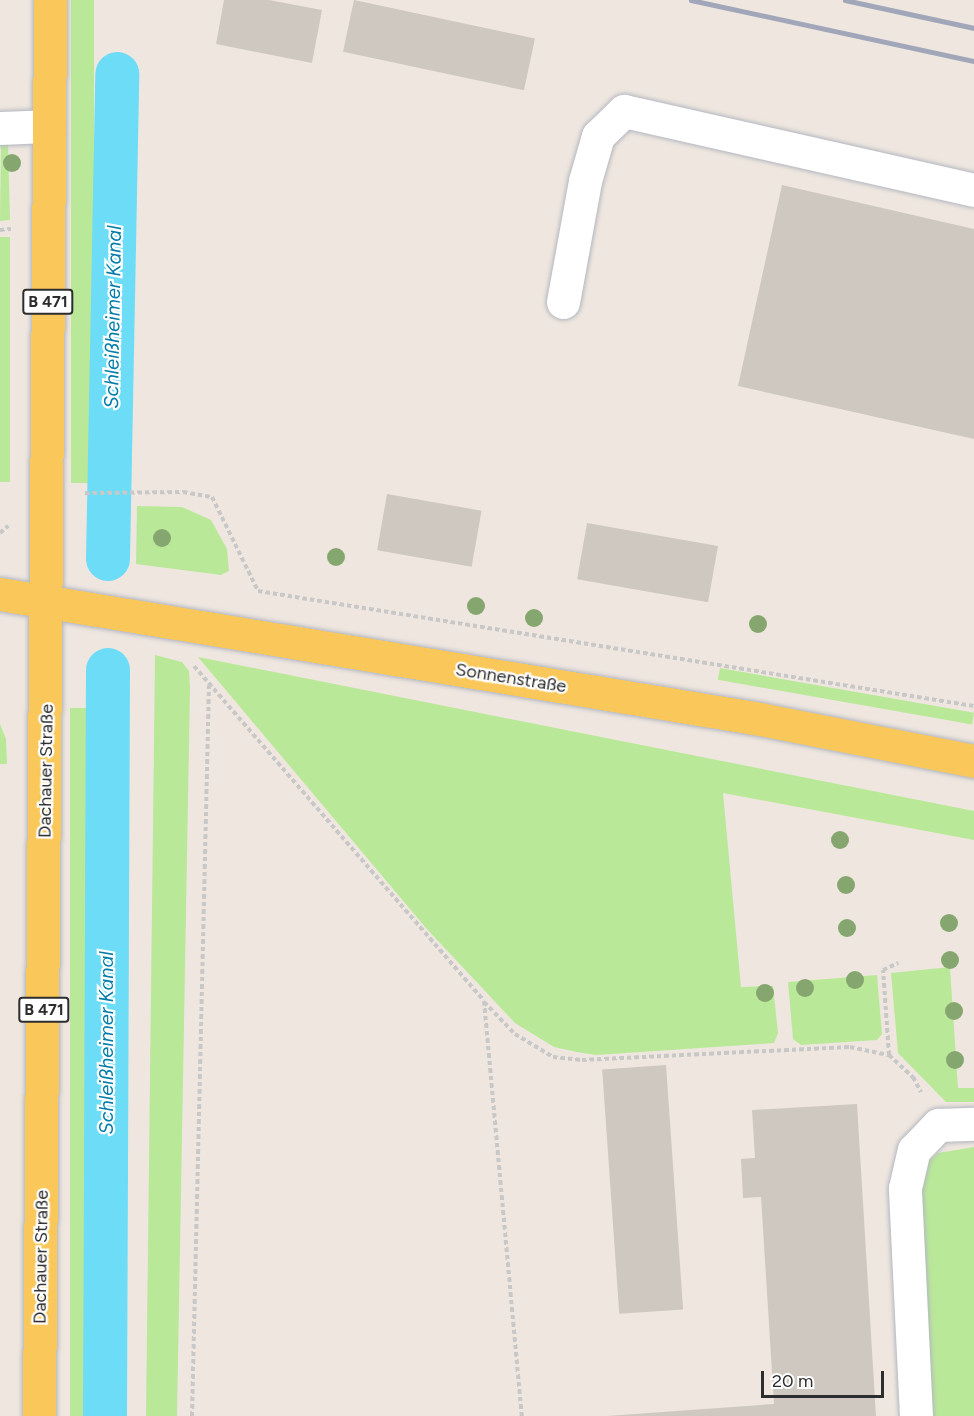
<!DOCTYPE html>
<html>
<head>
<meta charset="utf-8">
<style>
	body { margin:0 }
	#map { position:relative; width:974px; height:1416px; overflow:hidden; background:#efe7df; font-family:Figtree,sans-serif }
	div>[style] { position:absolute }
	.green>* { inset:0; background:#bae899; transform-origin:0 0 }
	.canal>* { height:44px; margin:-22px; padding:0 22px; transform-origin:22px; border-radius:22px; background:#6ddcf6 }
	.building>* { inset:0; background:#cfc8c0; transform-origin:0 0 }
	.path>* { height:4px; margin-top:-2px; transform-origin:0; background:repeating-linear-gradient(90deg,#c8c8c8 0 4.5px,transparent 0 7.5px) }
	.roads { filter:drop-shadow(0 0 2px #b3b7c1) drop-shadow(0 0 2px #b3b7c1) }
	.minor>* { height:33px; margin:-16.5px; padding:0 16.5px; transform-origin:16.5px; border-radius:16.5px; background:#fff }
	.major>* { height:33px; margin:-16.5px; padding:0 16.5px; transform-origin:16.5px; border-radius:16.5px; background:#fac85a }
	.rail>* { height:4.5px; margin:-2.25px; padding:0 2.25px; transform-origin:2.25px; border-radius:2.25px; background:#a1a6b8 }
	.trees>* { width:18px; height:18px; margin:-9px; border-radius:50%; background:#86a670 }
	span { translate:-50% -50%; white-space:nowrap; text-align:center; line-height:1.15; -webkit-text-stroke:4.5px #fff; paint-order:stroke }
	.shield-label span { padding:2px 4px; background:#fff; border:2px solid; border-radius:4px; -webkit-text-stroke-width:0 }
	.shield-label { font-size:16px; color:#2d2d2d; font-weight:700 }
	.street-label { font-size:18px; color:#2d2d2d }
	.water-label { font-size:20px; color:#057da9; font-style:italic }
	.scale { position:absolute; left:761px; top:1371px; width:123px; height:27px; box-sizing:border-box; border:3px solid #2d2d2d; border-top:0; padding-left:8px; font-size:18px; line-height:21px; white-space:nowrap; color:#2d2d2d; -webkit-text-stroke:4px #fff; paint-order:stroke }
</style>
</head>
<body>
<div id="map">
	<div class="green">
		<i style="left:71px;top:0;width:23px;height:483px"></i>
		<i style="clip-path:polygon(1px 144px,8px 144px,10px 220px,0 221px)"></i>
		<i style="left:0;top:237px;width:10px;height:245px"></i>
		<i style="clip-path:polygon(137px 506px,182px 507px,211px 520px,227px 549px,229px 571px,221px 575px,136px 564px)"></i>
		<i style="clip-path:polygon(155px 655px,182px 662px,189px 671px,190px 688px,177px 1416px,146px 1416px)"></i>
		<i style="clip-path:polygon(198px 657px,974px 811px,974px 840px,723px 793px,741px 987px,773px 986px,778px 1033px,774px 1043px,596px 1055px,577px 1052px,554px 1047px,515px 1023px,426px 928px)"></i>
		<i style="left:720px;top:668px;width:258px;height:12px;rotate:10deg"></i>
		<i style="left:70px;top:708px;width:18px;height:708px"></i>
		<i style="clip-path:polygon(0 724px,6px 739px,7px 764px,0 764px)"></i>
		<i style="clip-path:polygon(950px 967px,958px 1088px,974px 1088px,974px 1102px,946px 1102px,898px 1053px,891px 973px)"></i>
		<i style="clip-path:polygon(877px 975px,882px 1034px,877px 1040px,801px 1045px,793px 1039px,788px 982px)"></i>
		<i style="clip-path:polygon(974px 1147px,974px 1416px,927px 1416px,914px 1195px,923px 1166px,938px 1153px)"></i>
	</div>
	<div class="canal">
		<i style="left:108px;top:559px;width:485px;rotate:-88.9deg"></i>
		<i style="left:105px;top:1416px;width:746px;rotate:-89.77deg"></i>
	</div>
	<div class="building">
		<i style="clip-path:polygon(224px 0,269px 0,322px 10px,312px 63px,216px 44px)"></i>
		<i style="left:354px;top:0;width:185px;height:53px;rotate:12deg"></i>
		<i style="clip-path:polygon(782px 185px,974px 229px,974px 439px,738px 386px)"></i>
		<i style="left:387px;top:494px;width:96px;height:57px;rotate:10deg"></i>
		<i style="left:587px;top:523px;width:133px;height:57px;rotate:10deg"></i>
		<i style="left:666px;top:1065px;width:245px;height:64px;rotate:86deg"></i>
		<i style="clip-path:polygon(857px 1104px,876px 1416px,607px 1416px,774px 1404px,761px 1197px,743px 1198px,741px 1159px,755px 1158px,752px 1110px)"></i>
	</div>
	<div class="path">
		<i style="left:0;top:230px;width:11px;rotate:-5deg"></i>
		<i style="left:85px;top:493px;width:98px;rotate:-0.6deg"></i>
		<i style="left:183px;top:492px;width:29px;rotate:10deg"></i>
		<i style="left:212px;top:497px;width:105px;rotate:63.9deg"></i>
		<i style="left:258px;top:591px;width:725px;rotate:9.12deg"></i>
		<i style="left:0;top:533px;width:11px;rotate:-41deg"></i>
		<i style="left:194px;top:666px;width:443px;rotate:49.1deg"></i>
		<i style="left:484px;top:1001px;width:417px;rotate:84.8deg"></i>
		<i style="left:484px;top:1002px;width:45px;rotate:45.9deg"></i>
		<i style="left:515px;top:1034px;width:44px;rotate:31.2deg"></i>
		<i style="left:553px;top:1057px;width:29px;rotate:6deg"></i>
		<i style="left:582px;top:1060px;width:268px;rotate:-2.8deg"></i>
		<i style="left:850px;top:1047px;width:40px;rotate:12deg"></i>
		<i style="left:889px;top:1055px;width:33px;rotate:43deg"></i>
		<i style="left:913px;top:1077px;width:17px;rotate:62deg"></i>
		<i style="left:889px;top:1055px;width:85px;rotate:-94deg"></i>
		<i style="left:883px;top:970px;width:17px;rotate:-25deg"></i>
		<i style="left:192px;top:1416px;width:731px;rotate:-88.67deg"></i>
	</div>
	<div class="roads">
		<div class="minor">
			<i style="left:0;top:128px;width:49px;rotate:-2.3deg"></i>
			<i style="left:563px;top:302px;width:123px;rotate:-79.7deg"></i>
			<i style="left:585px;top:181px;width:47px;rotate:-73.9deg"></i>
			<i style="left:598px;top:136px;width:36px;rotate:-44deg"></i>
			<i style="left:624px;top:111px;width:359px;rotate:12.7deg"></i>
			<i style="left:916px;top:1416px;width:228px;rotate:-92.8deg"></i>
			<i style="left:905px;top:1188px;width:39px;rotate:-77deg"></i>
			<i style="left:914px;top:1150px;width:35px;rotate:-46deg"></i>
			<i style="left:938px;top:1125px;width:36px;rotate:-2deg"></i>
		</div>
		<div class="major">
			<i style="left:0;top:594px;width:770px;rotate:9.34deg"></i>
			<i style="left:760px;top:719px;width:218px;rotate:11.1deg"></i>
			<i style="left:39px;top:1416px;width:1416px;rotate:-89.55deg"></i>
		</div>
	</div>
	<div class="rail">
		<i style="left:691px;top:0;width:289px;rotate:12.2deg"></i>
		<i style="left:845px;top:0;width:132px;rotate:12.2deg"></i>
	</div>
	<div class="trees">
		<i style="left:12px;top:163px"></i>
		<i style="left:162px;top:538px"></i>
		<i style="left:336px;top:557px"></i>
		<i style="left:476px;top:606px"></i>
		<i style="left:534px;top:618px"></i>
		<i style="left:758px;top:624px"></i>
		<i style="left:840px;top:840px"></i>
		<i style="left:846px;top:885px"></i>
		<i style="left:949px;top:923px"></i>
		<i style="left:847px;top:928px"></i>
		<i style="left:950px;top:960px"></i>
		<i style="left:855px;top:980px"></i>
		<i style="left:805px;top:988px"></i>
		<i style="left:765px;top:993px"></i>
		<i style="left:954px;top:1011px"></i>
		<i style="left:955px;top:1060px"></i>
	</div>
	<div class="shield-label">
		<span style="left:48px;top:302px">B 471</span>
		<span style="left:44px;top:1010px">B 471</span>
	</div>
	<div class="street-label">
		<span style="left:511px;top:678px;rotate:9deg">Sonnenstraße</span>
		<span style="left:46px;top:771px;rotate:-89deg">Dachauer Straße</span>
		<span style="left:41px;top:1257px;rotate:-89deg">Dachauer Straße</span>
	</div>
	<div class="water-label">
		<span style="left:113px;top:317px;rotate:-89deg">Schleißheimer Kanal</span>
		<span style="left:106px;top:1043px;rotate:-90deg">Schleißheimer Kanal</span>
	</div>
	<div class="scale">20 m</div>
</div>
</body>
</html>
